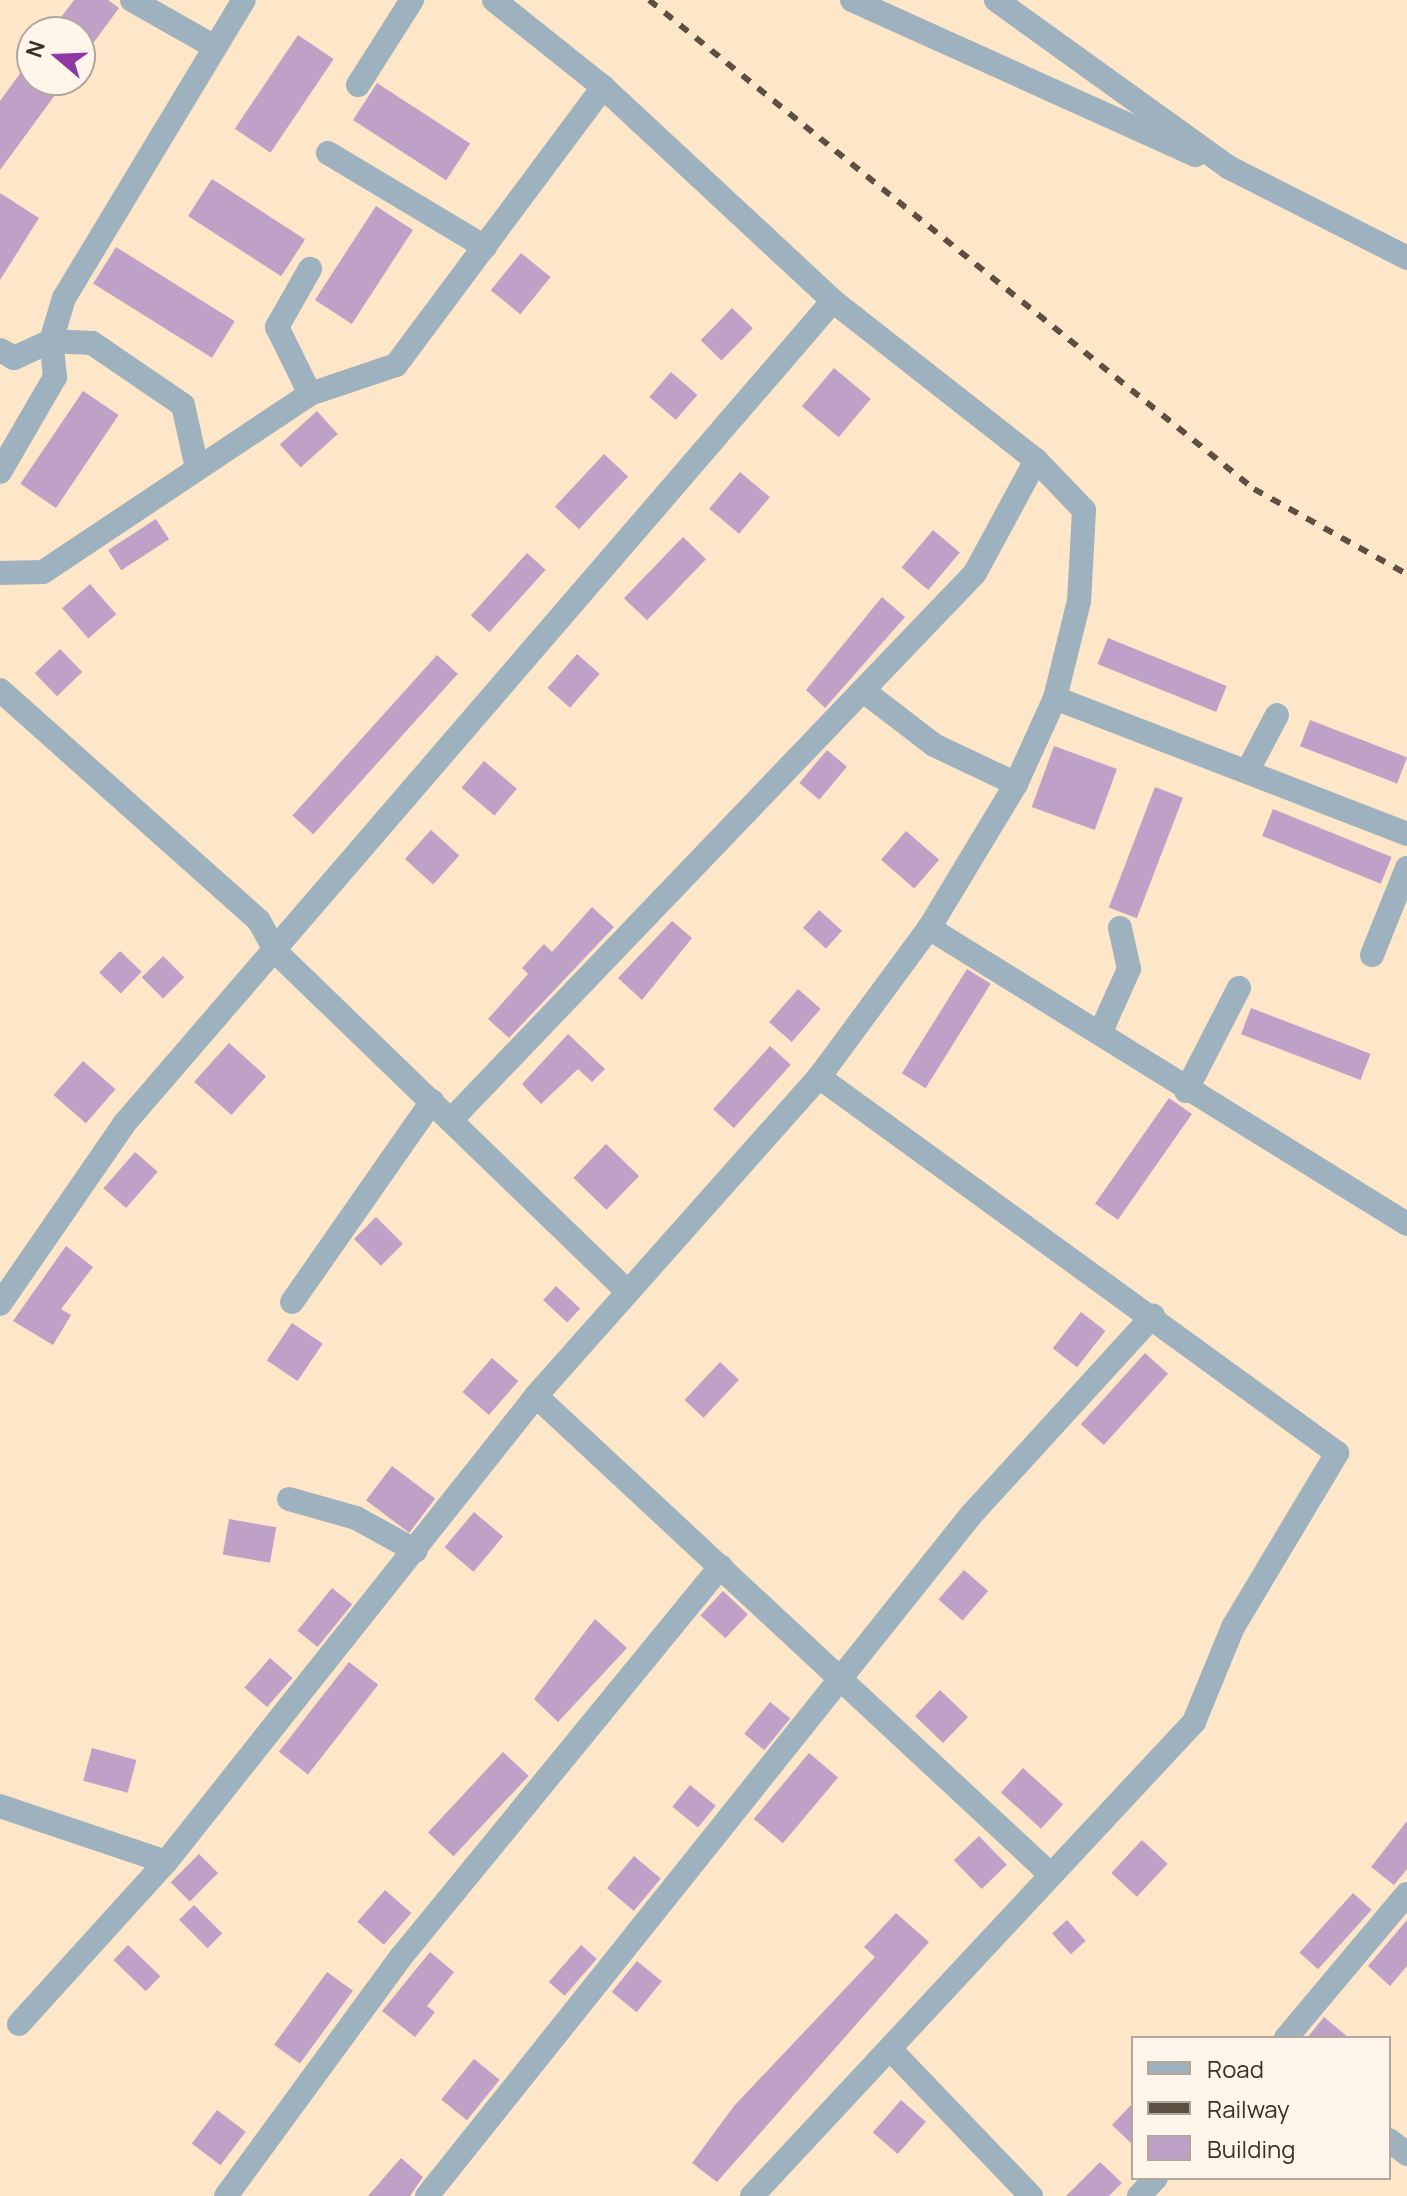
<!DOCTYPE html>
<html>
<head>
<meta charset="utf-8">
<style>
	body { margin:0 }
	#map { position:relative; width:1407px; height:2196px; overflow:hidden; background:#fee6c8; font-family:Manrope,sans-serif }
	div>[style] { position:absolute }
	.building>* { inset:0; background:#bfa1c8; transform-origin:0 0 }
	.minor>* { height:24px; margin:-12px; padding:0 12px; transform-origin:12px; border-radius:12px; background:#9eb1bf }
	.rail>* { height:6px; margin-top:-3px; transform-origin:0; background:repeating-linear-gradient(90deg,#5d5042 0 10px,transparent 0 20px) }
	span { translate:-50% -50%; white-space:nowrap; text-align:center; line-height:1.15; -webkit-text-stroke:6px #fff5ea; paint-order:stroke }
	.legend { position:absolute; left:1131px; top:2036px; width:260px; height:144px; box-sizing:border-box; background:#fff5ea; border:2px solid #b1a79c; margin:0; padding:10px 14px; list-style:none; font-size:24px; color:#3b3126 }
	.legend li { display:flex; align-items:center; gap:16px; height:40px }
	.legend b { width:40px; border:2px solid #b1a79c }
	.north { position:absolute; left:16px; top:16px; width:80px; height:80px; box-sizing:border-box; background:#fff5ea; border:2px solid #b1a79c; border-radius:50%; rotate:289deg; font-size:22px; font-weight:700; line-height:32px; text-align:center; color:#3b3126 }
	.north::after { content:''; display:block; margin:auto; width:28px; height:36px; background:#8f37a4; clip-path:polygon(50% 0,100% 100%,50% 72%,0 100%) }
</style>
</head>
<body>
<div id="map">
	<div class="building">
		<i style="clip-path:polygon(74px 0,108px 0,119px 8px,80px 61px,80px 32px,50px 32px)"></i>
		<i style="left:298px;top:35px;width:43px;height:113px;rotate:34deg"></i>
		<i style="clip-path:polygon(32px 57px,32px 80px,66px 80px,0 170px,0 101px)"></i>
		<i style="left:377px;top:83px;width:111px;height:44px;rotate:33deg"></i>
		<i style="left:212px;top:179px;width:111px;height:44px;rotate:33deg"></i>
		<i style="clip-path:polygon(0 193px,39px 218px,0 280px)"></i>
		<i style="left:376px;top:206px;width:44px;height:112px;rotate:33deg"></i>
		<i style="left:116px;top:247px;width:140px;height:43px;rotate:32deg"></i>
		<i style="left:521px;top:253px;width:38px;height:48px;rotate:39deg"></i>
		<i style="left:732px;top:308px;width:29px;height:45px;rotate:44deg"></i>
		<i style="left:834px;top:368px;width:48px;height:50px;rotate:40deg"></i>
		<i style="left:671px;top:372px;width:35px;height:33px;rotate:41deg"></i>
		<i style="left:83px;top:391px;width:43px;height:112px;rotate:34deg"></i>
		<i style="left:317px;top:411px;width:31px;height:50px;rotate:48deg"></i>
		<i style="left:604px;top:454px;width:33px;height:72px;rotate:43deg"></i>
		<i style="left:740px;top:472px;width:39px;height:48px;rotate:40deg"></i>
		<i style="left:156px;top:519px;width:24px;height:57px;rotate:57deg"></i>
		<i style="left:933px;top:530px;width:35px;height:49px;rotate:40deg"></i>
		<i style="left:683px;top:537px;width:32px;height:85px;rotate:44deg"></i>
		<i style="left:527px;top:553px;width:25px;height:84px;rotate:42deg"></i>
		<i style="left:90px;top:584px;width:40px;height:37px;rotate:49deg"></i>
		<i style="clip-path:polygon(882px 597px,905px 617px,825px 708px,806px 690px)"></i>
		<i style="left:1108px;top:638px;width:128px;height:28px;rotate:22deg"></i>
		<i style="left:60px;top:649px;width:32px;height:35px;rotate:46deg"></i>
		<i style="left:577px;top:654px;width:30px;height:45px;rotate:41deg"></i>
		<i style="left:437px;top:655px;width:28px;height:216px;rotate:42deg"></i>
		<i style="left:1310px;top:720px;width:104px;height:28px;rotate:21deg"></i>
		<i style="left:1054px;top:746px;width:67px;height:65px;rotate:20deg"></i>
		<i style="left:827px;top:750px;width:26px;height:43px;rotate:40deg"></i>
		<i style="left:484px;top:761px;width:43px;height:35px;rotate:40deg"></i>
		<i style="left:1155px;top:787px;width:30px;height:129px;rotate:21deg"></i>
		<i style="left:1273px;top:809px;width:128px;height:29px;rotate:22deg"></i>
		<i style="left:431px;top:830px;width:38px;height:39px;rotate:42deg"></i>
		<i style="left:906px;top:831px;width:44px;height:38px;rotate:41deg"></i>
		<i style="clip-path:polygon(592px 907px,614px 927px,509px 1038px,488px 1019px,528px 974px,522px 968px,544px 944px,552px 952px)"></i>
		<i style="left:819px;top:910px;width:31px;height:24px;rotate:42deg"></i>
		<i style="clip-path:polygon(672px 921px,692px 938px,642px 1000px,618px 978px)"></i>
		<i style="left:120px;top:951px;width:30px;height:30px;rotate:44deg"></i>
		<i style="left:163px;top:956px;width:30px;height:30px;rotate:45deg"></i>
		<i style="left:967px;top:969px;width:28px;height:123px;rotate:32deg"></i>
		<i style="left:798px;top:989px;width:30px;height:44px;rotate:41deg"></i>
		<i style="left:1251px;top:1008px;width:128px;height:28px;rotate:21deg"></i>
		<i style="clip-path:polygon(568px 1034px,605px 1069px,592px 1082px,578px 1069px,541px 1104px,522px 1084px)"></i>
		<i style="left:229px;top:1043px;width:50px;height:52px;rotate:42deg"></i>
		<i style="left:770px;top:1046px;width:28px;height:85px;rotate:42deg"></i>
		<i style="left:83px;top:1061px;width:43px;height:45px;rotate:41deg"></i>
		<i style="left:1169px;top:1098px;width:28px;height:129px;rotate:35deg"></i>
		<i style="left:606px;top:1144px;width:46px;height:47px;rotate:44deg"></i>
		<i style="left:135px;top:1152px;width:30px;height:48px;rotate:41deg"></i>
		<i style="left:376px;top:1217px;width:38px;height:31px;rotate:45deg"></i>
		<i style="clip-path:polygon(66px 1246px,93px 1267px,61px 1309px,71px 1315px,53px 1345px,13px 1321px)"></i>
		<i style="left:556px;top:1286px;width:33px;height:19px;rotate:43deg"></i>
		<i style="left:1081px;top:1312px;width:31px;height:46px;rotate:38deg"></i>
		<i style="left:292px;top:1323px;width:37px;height:45px;rotate:34deg"></i>
		<i style="left:1145px;top:1353px;width:31px;height:96px;rotate:42deg"></i>
		<i style="left:492px;top:1358px;width:35px;height:45px;rotate:41deg"></i>
		<i style="left:720px;top:1362px;width:26px;height:52px;rotate:43deg"></i>
		<i style="left:392px;top:1466px;width:54px;height:43px;rotate:37deg"></i>
		<i style="left:474px;top:1512px;width:38px;height:46px;rotate:40deg"></i>
		<i style="left:229px;top:1519px;width:48px;height:36px;rotate:10deg"></i>
		<i style="left:964px;top:1570px;width:32px;height:39px;rotate:41deg"></i>
		<i style="left:332px;top:1588px;width:26px;height:55px;rotate:39deg"></i>
		<i style="left:723px;top:1591px;width:34px;height:33px;rotate:43deg"></i>
		<i style="clip-path:polygon(595px 1619px,627px 1648px,558px 1722px,534px 1699px)"></i>
		<i style="left:270px;top:1658px;width:30px;height:39px;rotate:41deg"></i>
		<i style="left:349px;top:1662px;width:37px;height:114px;rotate:38deg"></i>
		<i style="left:940px;top:1690px;width:39px;height:36px;rotate:44deg"></i>
		<i style="left:770px;top:1702px;width:26px;height:41px;rotate:39deg"></i>
		<i style="left:92px;top:1748px;width:46px;height:34px;rotate:15deg"></i>
		<i style="left:503px;top:1752px;width:35px;height:110px;rotate:43deg"></i>
		<i style="left:809px;top:1753px;width:38px;height:86px;rotate:40deg"></i>
		<i style="left:1023px;top:1768px;width:54px;height:33px;rotate:42deg"></i>
		<i style="left:690px;top:1785px;width:33px;height:28px;rotate:39deg"></i>
		<i style="clip-path:polygon(1407px 1821px,1407px 1869px,1394px 1885px,1371px 1867px)"></i>
		<i style="left:979px;top:1836px;width:40px;height:35px;rotate:46deg"></i>
		<i style="left:1142px;top:1840px;width:35px;height:45px;rotate:43deg"></i>
		<i style="left:199px;top:1854px;width:27px;height:40px;rotate:45deg"></i>
		<i style="left:634px;top:1856px;width:35px;height:42px;rotate:40deg"></i>
		<i style="left:385px;top:1890px;width:35px;height:42px;rotate:41deg"></i>
		<i style="left:1353px;top:1893px;width:25px;height:80px;rotate:42deg"></i>
		<i style="left:194px;top:1905px;width:40px;height:21px;rotate:45deg"></i>
		<i style="clip-path:polygon(896px 1913px,929px 1942px,717px 2182px,692px 2163px,734px 2106px,875px 1957px,864px 1947px)"></i>
		<i style="left:1067px;top:1920px;width:28px;height:20px;rotate:48deg"></i>
		<i style="clip-path:polygon(1407px 1920px,1407px 1966px,1390px 1986px,1368px 1966px)"></i>
		<i style="left:128px;top:1945px;width:45px;height:21px;rotate:44deg"></i>
		<i style="left:581px;top:1945px;width:21px;height:49px;rotate:41deg"></i>
		<i style="clip-path:polygon(430px 1952px,454px 1972px,427px 2006px,435px 2012px,415px 2037px,382px 2011px)"></i>
		<i style="left:637px;top:1961px;width:32px;height:40px;rotate:39deg"></i>
		<i style="left:327px;top:1972px;width:32px;height:90px;rotate:36deg"></i>
		<i style="clip-path:polygon(1324px 2017px,1349px 2038px,1307px 2038px)"></i>
		<i style="left:474px;top:2059px;width:33px;height:52px;rotate:39deg"></i>
		<i style="left:901px;top:2100px;width:33px;height:43px;rotate:41deg"></i>
		<i style="clip-path:polygon(1133px 2103px,1133px 2145px,1112px 2125px)"></i>
		<i style="left:217px;top:2110px;width:36px;height:42px;rotate:37deg"></i>
		<i style="clip-path:polygon(401px 2158px,423px 2177px,410px 2196px,368px 2196px)"></i>
		<i style="clip-path:polygon(1100px 2162px,1122px 2183px,1109px 2196px,1066px 2196px)"></i>
	</div>
	<div class="minor">
		<i style="left:132px;top:0;width:93px;rotate:29.6deg"></i>
		<i style="left:494px;top:0;width:139px;rotate:38.6deg"></i>
		<i style="left:603px;top:87px;width:314px;rotate:42.9deg"></i>
		<i style="left:833px;top:301px;width:258px;rotate:38.1deg"></i>
		<i style="left:1036px;top:460px;width:69px;rotate:46.2deg"></i>
		<i style="left:1084px;top:510px;width:91px;rotate:93.1deg"></i>
		<i style="left:1079px;top:601px;width:100px;rotate:103.9deg"></i>
		<i style="left:1055px;top:698px;width:94px;rotate:114.4deg"></i>
		<i style="left:1016px;top:784px;width:168px;rotate:121.1deg"></i>
		<i style="left:929px;top:928px;width:185px;rotate:126.4deg"></i>
		<i style="left:819px;top:1077px;width:426px;rotate:131.6deg"></i>
		<i style="left:852px;top:0;width:377px;rotate:24.3deg"></i>
		<i style="left:996px;top:0;width:286px;rotate:35.7deg"></i>
		<i style="left:1228px;top:167px;width:201px;rotate:26.9deg"></i>
		<i style="left:358px;top:85px;width:101px;rotate:-57.6deg"></i>
		<i style="left:328px;top:153px;width:183px;rotate:30.9deg"></i>
		<i style="left:0;top:350px;width:16px;rotate:30deg"></i>
		<i style="left:14px;top:358px;width:41px;rotate:-24.7deg"></i>
		<i style="left:51px;top:341px;width:45px;rotate:-73.2deg"></i>
		<i style="left:64px;top:298px;width:348px;rotate:-58.9deg"></i>
		<i style="left:310px;top:394px;width:75px;rotate:-116.2deg"></i>
		<i style="left:277px;top:327px;width:67px;rotate:-60.4deg"></i>
		<i style="left:0;top:472px;width:110px;rotate:-59.9deg"></i>
		<i style="left:55px;top:377px;width:36px;rotate:-96deg"></i>
		<i style="left:51px;top:341px;width:41px;rotate:2.8deg"></i>
		<i style="left:92px;top:343px;width:110px;rotate:34.3deg"></i>
		<i style="left:183px;top:405px;width:65px;rotate:77.5deg"></i>
		<i style="left:0;top:573px;width:43px;rotate:-1.3deg"></i>
		<i style="left:43px;top:572px;width:321px;rotate:-33.7deg"></i>
		<i style="left:310px;top:394px;width:91px;rotate:-18.6deg"></i>
		<i style="left:396px;top:365px;width:347px;rotate:-53.3deg"></i>
		<i style="left:0;top:690px;width:347px;rotate:41.7deg"></i>
		<i style="left:259px;top:921px;width:37px;rotate:61deg"></i>
		<i style="left:277px;top:953px;width:487px;rotate:44deg"></i>
		<i style="left:865px;top:692px;width:87px;rotate:37.5deg"></i>
		<i style="left:934px;top:745px;width:91px;rotate:25.4deg"></i>
		<i style="left:1055px;top:698px;width:377px;rotate:21.1deg"></i>
		<i style="left:1248px;top:770px;width:62px;rotate:-62.2deg"></i>
		<i style="left:929px;top:928px;width:562px;rotate:31.77deg"></i>
		<i style="left:1372px;top:955px;width:94px;rotate:-68.1deg"></i>
		<i style="left:1102px;top:1029px;width:66px;rotate:-65.8deg"></i>
		<i style="left:1129px;top:969px;width:42px;rotate:-102.4deg"></i>
		<i style="left:1186px;top:1091px;width:116px;rotate:-62.8deg"></i>
		<i style="left:452px;top:1119px;width:756px;rotate:-46.23deg"></i>
		<i style="left:975px;top:573px;width:128px;rotate:-61.6deg"></i>
		<i style="left:292px;top:1302px;width:245px;rotate:-55.1deg"></i>
		<i style="left:0;top:1304px;width:219px;rotate:-55.4deg"></i>
		<i style="left:124px;top:1124px;width:1086px;rotate:-49.26deg"></i>
		<i style="left:289px;top:1499px;width:70px;rotate:15.8deg"></i>
		<i style="left:356px;top:1518px;width:68px;rotate:28.8deg"></i>
		<i style="left:0;top:1806px;width:175px;rotate:18.6deg"></i>
		<i style="left:19px;top:2024px;width:219px;rotate:-47.8deg"></i>
		<i style="left:166px;top:1862px;width:595px;rotate:-51.55deg"></i>
		<i style="left:536px;top:1396px;width:702px;rotate:42.92deg"></i>
		<i style="left:1286px;top:2038px;width:188px;rotate:-50deg"></i>
		<i style="left:890px;top:2049px;width:204px;rotate:46.2deg"></i>
		<i style="left:1389px;top:2140px;width:23px;rotate:38deg"></i>
		<i style="left:226px;top:2196px;width:296px;rotate:-53.8deg"></i>
		<i style="left:401px;top:1957px;width:505px;rotate:-50.7deg"></i>
		<i style="left:427px;top:2196px;width:872px;rotate:-51.38deg"></i>
		<i style="left:971px;top:1515px;width:270px;rotate:-47.6deg"></i>
		<i style="left:752px;top:2196px;width:648px;rotate:-47deg"></i>
		<i style="left:1194px;top:1722px;width:103px;rotate:-67.7deg"></i>
		<i style="left:1233px;top:1627px;width:203px;rotate:-59.1deg"></i>
		<i style="left:1337px;top:1453px;width:640px;rotate:-144.03deg"></i>
		<i style="left:1139px;top:2196px;width:25px;rotate:-47deg"></i>
	</div>
	<div class="rail">
		<i style="left:649px;top:0;width:778px;rotate:38.95deg"></i>
		<i style="left:1254px;top:489px;width:175px;rotate:29.1deg"></i>
	</div>
	<ul class="legend">
	<li><b style="height:10px;background:#9eb1bf"></b>Road</li>
	<li><b style="height:10px;background:#5d5042"></b>Railway</li>
	<li><b style="height:22px;background:#bfa1c8"></b>Building</li>
	</ul>
	<div class="north">N</div>
</div>
</body>
</html>
